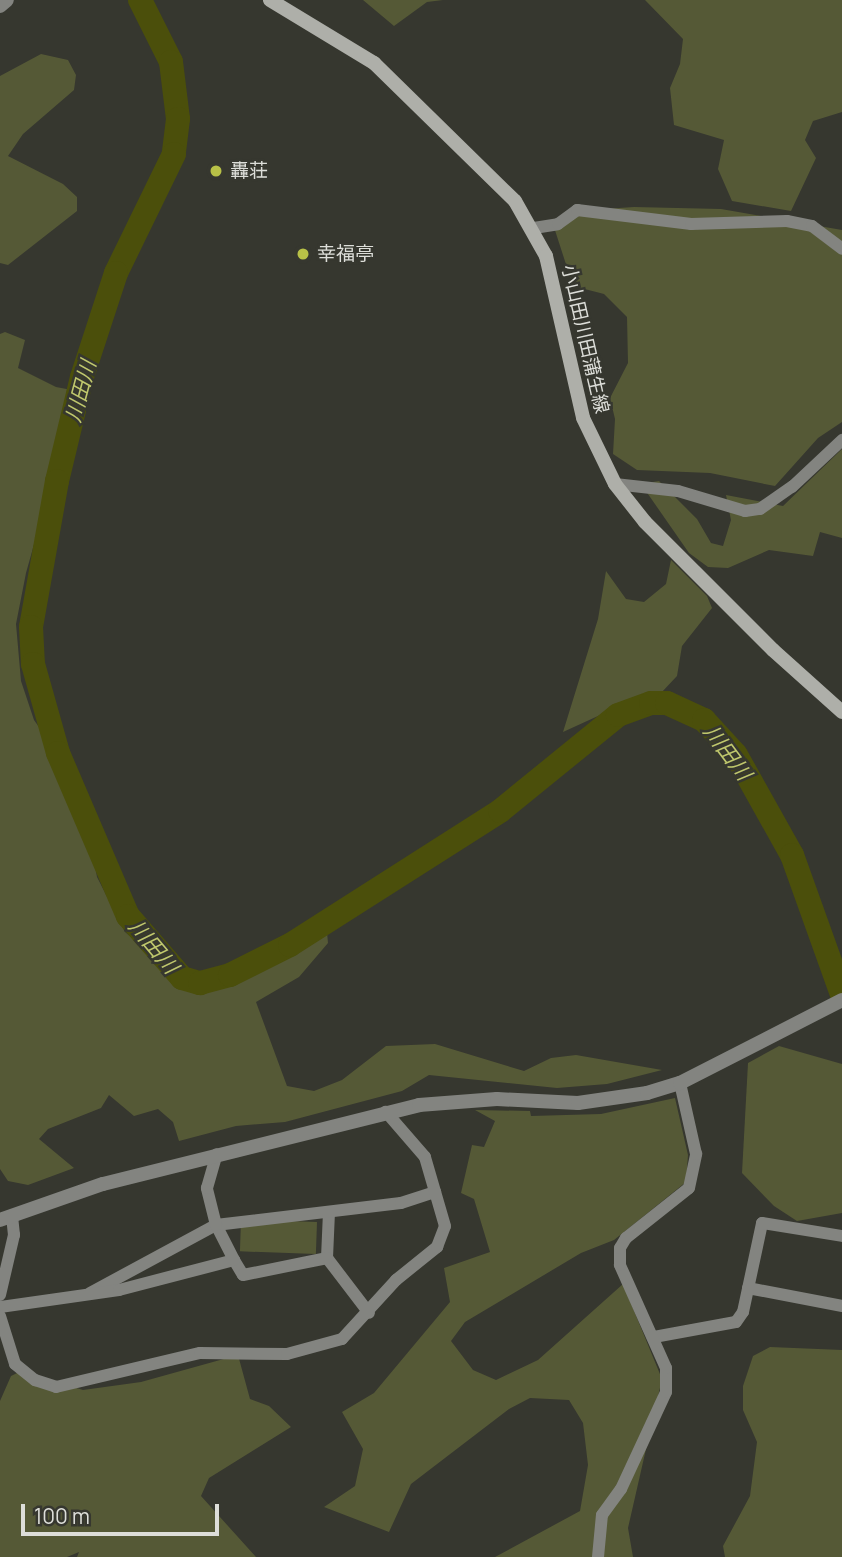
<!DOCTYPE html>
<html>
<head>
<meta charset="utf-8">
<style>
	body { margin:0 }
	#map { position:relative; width:842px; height:1557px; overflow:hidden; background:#36372f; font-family:Manrope,"Noto Sans JP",sans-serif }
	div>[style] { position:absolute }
	.green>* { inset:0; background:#555936; transform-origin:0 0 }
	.river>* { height:24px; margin:-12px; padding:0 12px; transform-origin:12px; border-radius:12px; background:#4b4f0b }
	.minor>* { height:12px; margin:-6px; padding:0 6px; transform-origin:6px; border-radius:6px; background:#838480 }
	.tertiary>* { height:14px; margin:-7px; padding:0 7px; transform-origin:7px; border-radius:7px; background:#838480 }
	.secondary>* { height:14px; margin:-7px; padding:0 7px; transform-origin:7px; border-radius:7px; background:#aeafa9 }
	.dots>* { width:19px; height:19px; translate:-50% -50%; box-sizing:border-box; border:4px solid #36372f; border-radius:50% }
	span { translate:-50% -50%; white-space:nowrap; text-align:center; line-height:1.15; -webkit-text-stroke:5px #36372f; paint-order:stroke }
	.poi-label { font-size:19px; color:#ddded9 }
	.left { translate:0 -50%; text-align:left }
	.street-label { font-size:19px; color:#ddded9 }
	.water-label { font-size:21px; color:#c0c86d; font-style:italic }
	.scale { position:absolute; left:21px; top:1504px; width:198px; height:32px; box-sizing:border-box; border:4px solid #ddded9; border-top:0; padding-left:9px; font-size:21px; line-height:24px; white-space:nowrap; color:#ddded9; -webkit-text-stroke:5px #36372f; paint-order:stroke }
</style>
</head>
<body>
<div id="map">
	<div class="green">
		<i style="clip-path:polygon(363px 0,443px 0,427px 2px,394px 26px)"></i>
		<i style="clip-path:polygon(645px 0,842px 0,842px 112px,813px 121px,805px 140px,816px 158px,791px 211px,732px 201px,718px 169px,724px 140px,674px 125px,670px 88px,680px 64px,683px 39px)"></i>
		<i style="clip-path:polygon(41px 54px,68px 60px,76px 75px,74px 90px,23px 134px,8px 156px,63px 184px,77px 197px,77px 211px,8px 265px,0 263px,0 76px)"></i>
		<i style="clip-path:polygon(634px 207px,721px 209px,842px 230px,842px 422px,818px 438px,775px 486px,710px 473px,637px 470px,613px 454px,615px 419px,610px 398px,628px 363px,627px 317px,604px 294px,573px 286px,552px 221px,589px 210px)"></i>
		<i style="clip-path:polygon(5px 332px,25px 340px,18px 368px,56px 387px,77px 391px,26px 573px,16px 624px,21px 681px,34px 720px,81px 787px,97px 877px,125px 932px,170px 970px,208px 982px,236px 979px,325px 911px,328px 943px,299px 977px,256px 1002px,287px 1086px,314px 1091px,342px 1080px,386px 1046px,435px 1044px,524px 1071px,551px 1058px,576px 1055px,662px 1070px,607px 1084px,557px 1088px,429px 1075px,402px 1091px,285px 1122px,236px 1126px,179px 1141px,173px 1122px,158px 1109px,134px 1116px,109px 1095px,101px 1108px,48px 1129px,39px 1139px,74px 1168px,28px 1185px,8px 1181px,0 1169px,0 334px)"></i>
		<i style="clip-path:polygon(842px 449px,842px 538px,820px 532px,813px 556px,769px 550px,728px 568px,708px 567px,689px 553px,641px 484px,659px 481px,697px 519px,711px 543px,723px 546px,731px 520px,726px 495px,783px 506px)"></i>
		<i style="clip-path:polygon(671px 560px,707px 596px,712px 608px,682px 646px,677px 676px,661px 693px,633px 700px,563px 732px,598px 619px,606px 571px,626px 599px,644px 602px,666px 584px)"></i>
		<i style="clip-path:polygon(779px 1046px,842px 1064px,842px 1213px,797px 1221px,774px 1206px,742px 1173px,748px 1063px)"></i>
		<i style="clip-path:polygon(675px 1098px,688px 1155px,686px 1182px,614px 1240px,581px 1253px,465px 1322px,451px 1341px,473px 1370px,496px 1380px,538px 1360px,623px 1284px,662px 1379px,628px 1528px,633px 1557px,495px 1557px,580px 1511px,588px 1465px,583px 1423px,569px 1400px,530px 1398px,509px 1409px,411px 1484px,389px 1532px,324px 1507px,355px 1486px,363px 1449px,342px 1412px,374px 1393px,450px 1302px,444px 1268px,490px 1252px,474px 1199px,461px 1193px,472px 1145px,484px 1147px,495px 1121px,475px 1110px,530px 1111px,531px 1116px,601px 1114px)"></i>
		<i style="left:317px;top:1222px;width:32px;height:76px;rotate:92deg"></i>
		<i style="clip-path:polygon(770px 1347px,842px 1350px,842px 1557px,725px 1557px,723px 1546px,750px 1496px,757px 1442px,743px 1410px,743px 1386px,753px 1356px)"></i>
		<i style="clip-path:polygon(238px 1355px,250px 1399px,269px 1406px,291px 1427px,209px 1478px,201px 1496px,256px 1557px,77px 1557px,79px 1552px,67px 1557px,0 1557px,0 1401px,11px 1376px,21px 1371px,83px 1390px,141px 1382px)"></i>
	</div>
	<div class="river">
		<i style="left:140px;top:0;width:69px;rotate:63.4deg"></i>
		<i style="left:171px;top:62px;width:57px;rotate:83deg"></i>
		<i style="left:178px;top:119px;width:35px;rotate:97deg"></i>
		<i style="left:174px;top:154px;width:132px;rotate:116deg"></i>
		<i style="left:116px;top:273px;width:109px;rotate:108.1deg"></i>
		<i style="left:82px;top:377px;width:107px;rotate:103.5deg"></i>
		<i style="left:57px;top:481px;width:148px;rotate:100.1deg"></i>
		<i style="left:31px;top:627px;width:37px;rotate:87deg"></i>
		<i style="left:33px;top:664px;width:92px;rotate:74.3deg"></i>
		<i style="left:58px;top:753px;width:177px;rotate:66.8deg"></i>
		<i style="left:128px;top:916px;width:82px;rotate:48.9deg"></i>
		<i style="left:182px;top:978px;width:19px;rotate:16deg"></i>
		<i style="left:200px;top:983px;width:31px;rotate:-15deg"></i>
		<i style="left:230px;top:975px;width:67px;rotate:-26.6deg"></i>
		<i style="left:290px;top:945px;width:249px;rotate:-32.5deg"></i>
		<i style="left:500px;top:811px;width:152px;rotate:-39.1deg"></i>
		<i style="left:618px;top:715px;width:35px;rotate:-20deg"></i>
		<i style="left:651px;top:703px;width:16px"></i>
		<i style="left:667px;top:703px;width:41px;rotate:24.7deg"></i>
		<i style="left:704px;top:720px;width:47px;rotate:47.6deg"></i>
		<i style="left:736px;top:755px;width:115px;rotate:60.8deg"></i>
		<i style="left:792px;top:855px;width:149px;rotate:70.3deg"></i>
	</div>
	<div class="minor">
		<i style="left:534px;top:228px;width:24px;rotate:-9deg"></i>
		<i style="left:558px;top:224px;width:24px;rotate:-36deg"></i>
		<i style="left:577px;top:210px;width:115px;rotate:7deg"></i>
		<i style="left:691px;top:224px;width:96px;rotate:-1.8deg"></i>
		<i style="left:787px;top:221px;width:25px;rotate:11deg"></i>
		<i style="left:812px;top:226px;width:38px;rotate:37deg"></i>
		<i style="left:615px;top:484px;width:63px;rotate:6.3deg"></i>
		<i style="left:678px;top:491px;width:70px;rotate:16.6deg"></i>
		<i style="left:745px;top:511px;width:15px;rotate:-8deg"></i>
		<i style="left:760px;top:509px;width:39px;rotate:-35deg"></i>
		<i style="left:792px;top:487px;width:69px;rotate:-43.2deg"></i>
		<i style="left:329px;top:1212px;width:46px;rotate:92.5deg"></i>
		<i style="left:327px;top:1258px;width:69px;rotate:52.6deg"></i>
		<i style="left:234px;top:1260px;width:17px;rotate:59deg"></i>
		<i style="left:243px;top:1275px;width:86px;rotate:-11.4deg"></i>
		<i style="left:748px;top:1288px;width:96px;rotate:10.8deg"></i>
		<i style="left:90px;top:1293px;width:143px;rotate:-28.4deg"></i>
		<i style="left:216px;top:1225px;width:186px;rotate:-6.8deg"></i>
		<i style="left:401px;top:1203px;width:36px;rotate:-18deg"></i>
		<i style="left:0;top:1295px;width:62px;rotate:-76.9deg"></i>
		<i style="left:14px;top:1235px;width:20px;rotate:-96deg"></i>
		<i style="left:0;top:1307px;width:120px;rotate:-8.1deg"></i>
		<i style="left:119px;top:1290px;width:119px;rotate:-14.6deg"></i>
		<i style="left:234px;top:1260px;width:39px;rotate:-117deg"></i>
		<i style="left:216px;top:1225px;width:38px;rotate:-104deg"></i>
		<i style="left:207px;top:1188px;width:35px;rotate:-74deg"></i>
		<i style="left:0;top:1316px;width:50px;rotate:72.6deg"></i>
		<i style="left:15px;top:1364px;width:26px;rotate:39deg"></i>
		<i style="left:35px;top:1380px;width:22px;rotate:18deg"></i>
		<i style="left:56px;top:1387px;width:148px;rotate:-13.3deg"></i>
		<i style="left:200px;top:1353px;width:87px;rotate:0.7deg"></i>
		<i style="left:287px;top:1354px;width:57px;rotate:-15.3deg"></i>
		<i style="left:342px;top:1339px;width:80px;rotate:-47.5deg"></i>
		<i style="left:396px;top:1280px;width:53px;rotate:-38.8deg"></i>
		<i style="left:437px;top:1247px;width:22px;rotate:-69deg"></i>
		<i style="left:445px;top:1226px;width:72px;rotate:-106.2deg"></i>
		<i style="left:425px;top:1157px;width:60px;rotate:-130.9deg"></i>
		<i style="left:654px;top:1337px;width:83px;rotate:-10.4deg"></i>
		<i style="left:736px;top:1322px;width:12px;rotate:-55deg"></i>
		<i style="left:743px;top:1312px;width:91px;rotate:-77.9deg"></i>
		<i style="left:762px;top:1223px;width:81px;rotate:9.2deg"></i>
		<i style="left:598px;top:1557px;width:42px;rotate:-84.6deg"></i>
		<i style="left:602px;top:1515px;width:32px;rotate:-54deg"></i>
		<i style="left:621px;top:1489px;width:107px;rotate:-65.1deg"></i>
		<i style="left:666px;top:1392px;width:24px;rotate:-90deg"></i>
		<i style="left:666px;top:1368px;width:113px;rotate:-114.1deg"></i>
		<i style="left:620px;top:1265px;width:17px;rotate:-90deg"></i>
		<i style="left:620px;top:1248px;width:12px;rotate:-59deg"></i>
		<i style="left:626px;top:1238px;width:80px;rotate:-38.4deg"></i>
		<i style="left:689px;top:1188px;width:35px;rotate:-78deg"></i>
		<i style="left:696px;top:1154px;width:73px;rotate:-102.7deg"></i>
	</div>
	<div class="tertiary">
		<i style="left:0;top:6px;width:9px;rotate:-41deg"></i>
		<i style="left:0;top:1220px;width:109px;rotate:-19.3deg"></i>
		<i style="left:103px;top:1184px;width:326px;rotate:-14deg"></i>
		<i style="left:419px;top:1105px;width:78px;rotate:-4.4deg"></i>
		<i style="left:497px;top:1099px;width:81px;rotate:2.8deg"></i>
		<i style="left:578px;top:1103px;width:70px;rotate:-8.2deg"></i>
		<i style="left:647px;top:1093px;width:34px;rotate:-17deg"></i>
		<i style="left:680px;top:1083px;width:182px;rotate:-27.1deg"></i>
	</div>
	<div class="secondary">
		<i style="left:270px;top:0;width:122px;rotate:31.2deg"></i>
		<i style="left:374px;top:63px;width:197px;rotate:44.4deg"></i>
		<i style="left:515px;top:201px;width:63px;rotate:60.6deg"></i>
		<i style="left:546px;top:256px;width:166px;rotate:77.1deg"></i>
		<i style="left:583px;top:418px;width:73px;rotate:64.1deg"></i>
		<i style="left:615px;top:484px;width:48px;rotate:51.7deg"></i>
		<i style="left:645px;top:522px;width:181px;rotate:45deg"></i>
		<i style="left:773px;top:650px;width:93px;rotate:41.9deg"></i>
	</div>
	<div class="dots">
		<i style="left:216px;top:171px;background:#b8c147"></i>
		<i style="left:303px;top:254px;background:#b8c147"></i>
	</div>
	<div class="poi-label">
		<span class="left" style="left:230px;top:171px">轟荘</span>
		<span class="left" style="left:317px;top:254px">幸福亭</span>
	</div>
	<div class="street-label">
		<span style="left:585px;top:339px;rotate:77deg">小山田川田蒲生線</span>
	</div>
	<div class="water-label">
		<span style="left:80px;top:391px;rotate:-75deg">川田川</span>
		<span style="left:728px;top:752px;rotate:53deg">川田川</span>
		<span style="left:154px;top:946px;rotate:50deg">川田川</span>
	</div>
	<div class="scale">100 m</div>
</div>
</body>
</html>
